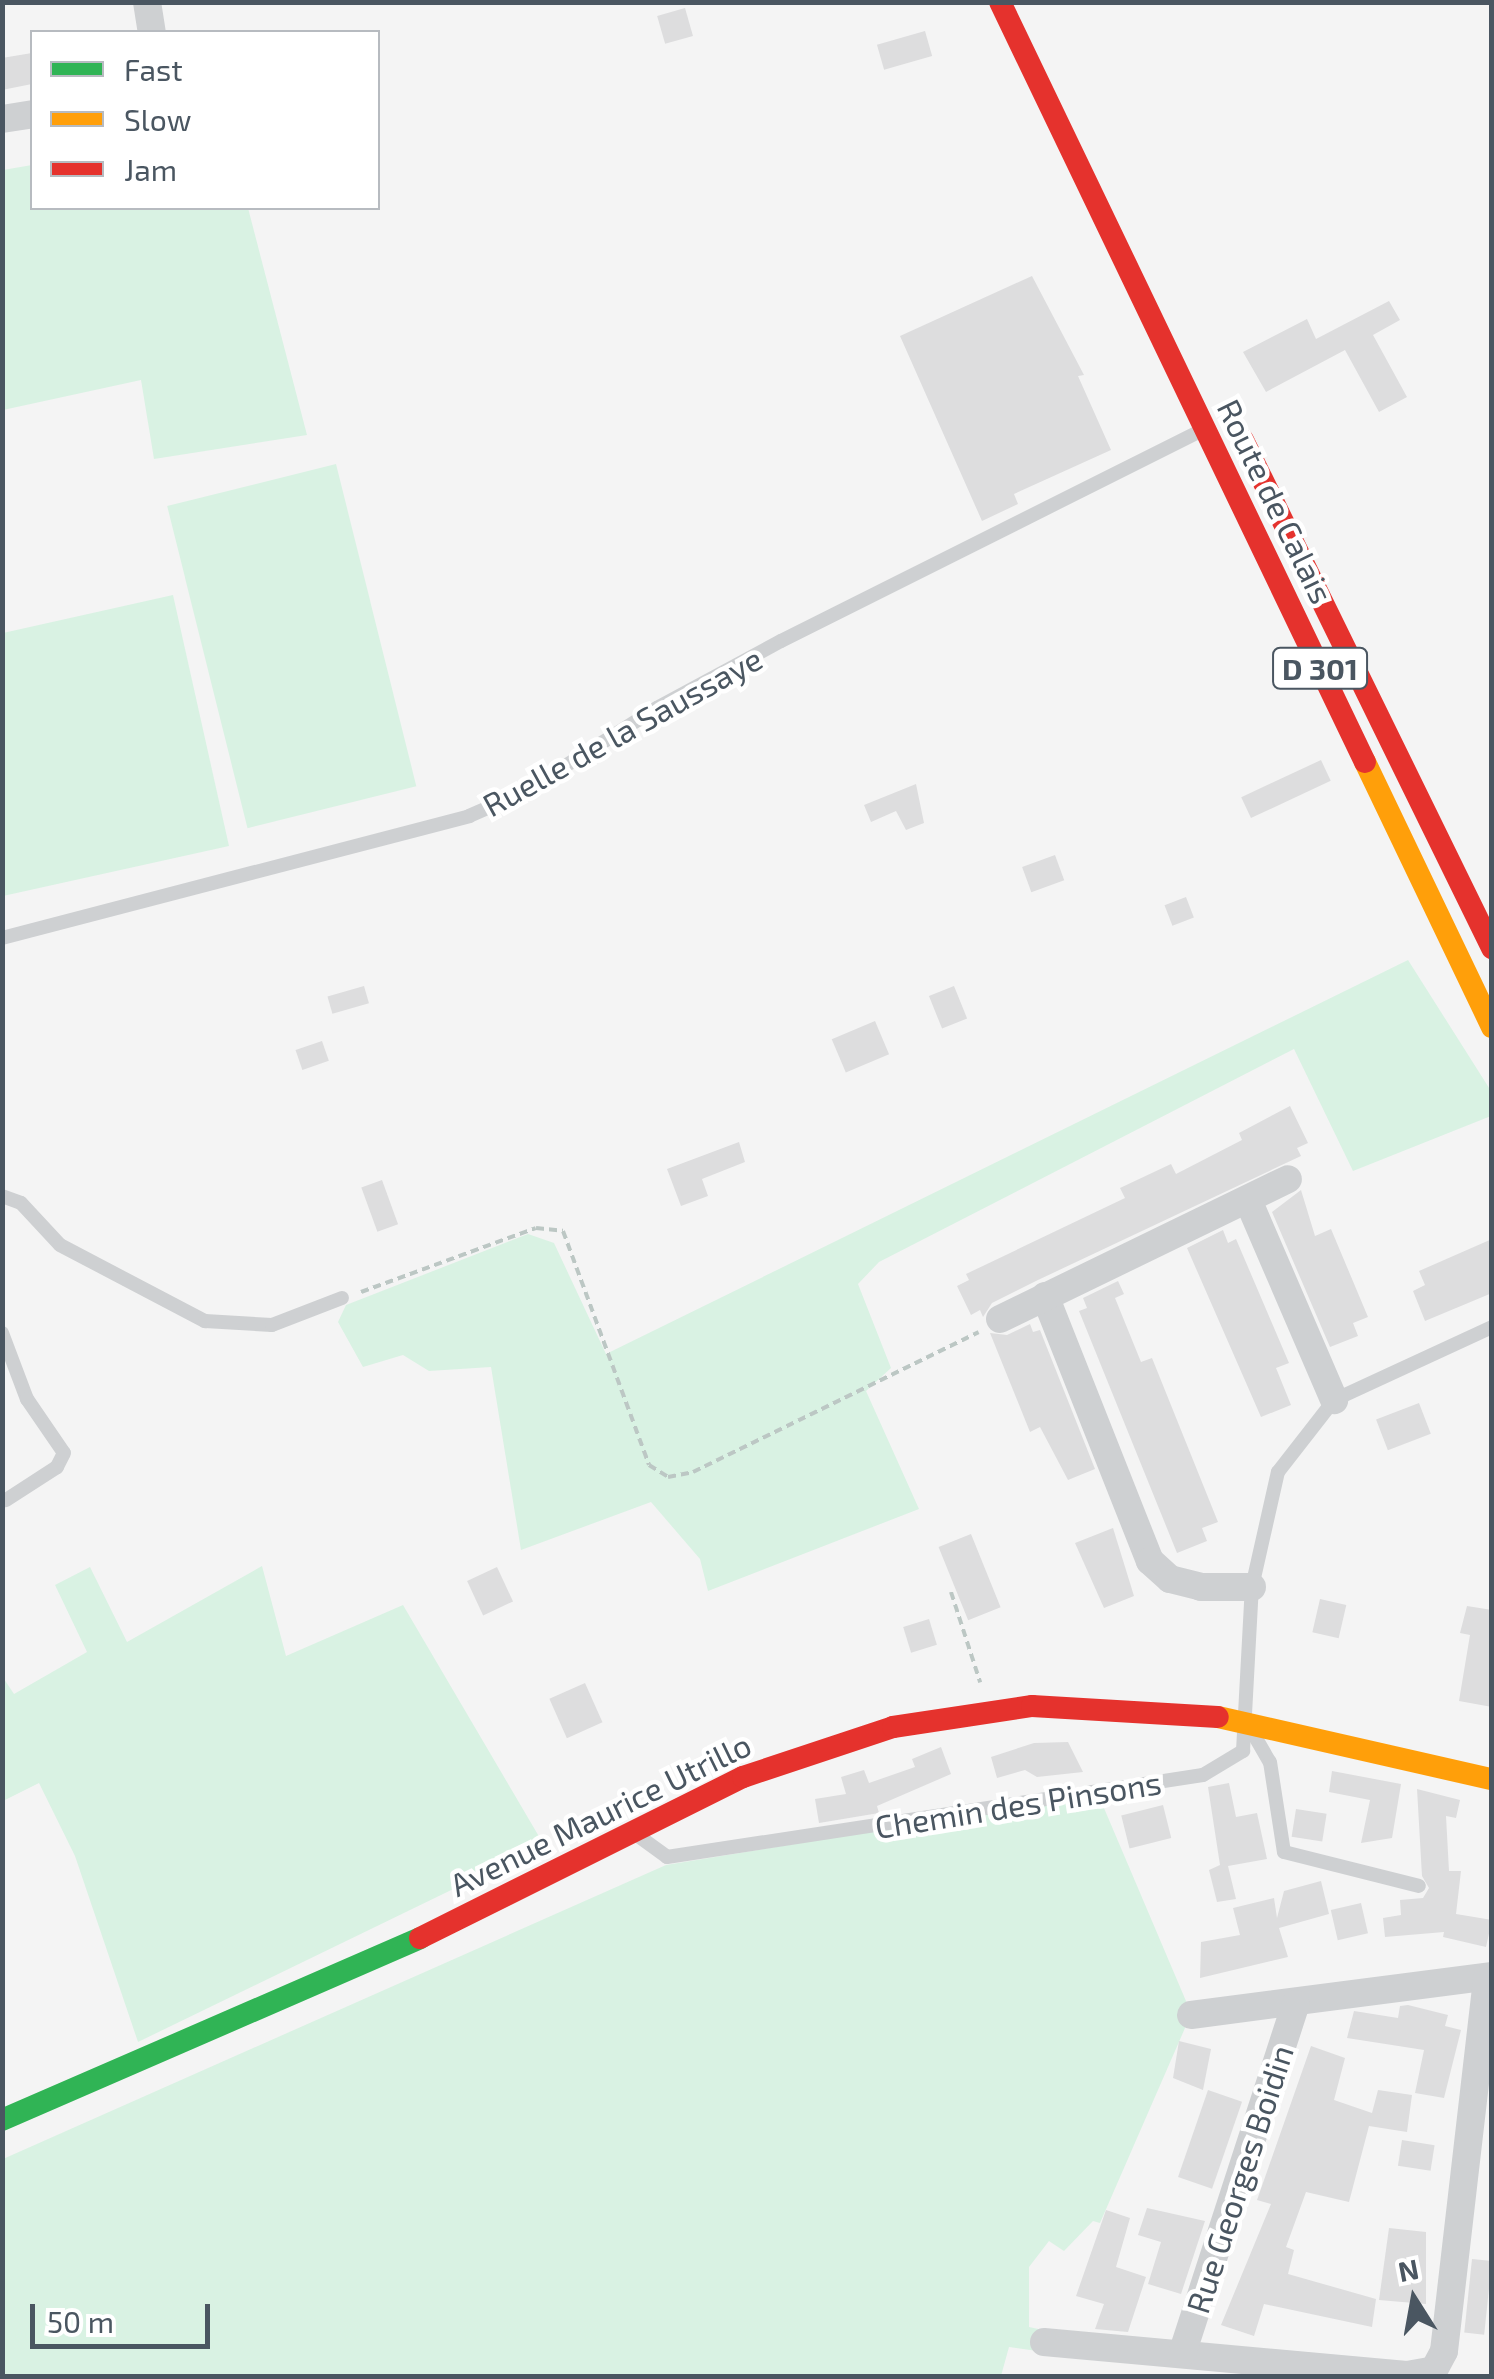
<!DOCTYPE html>
<html>
<head>
<meta charset="utf-8">
<style>
	body { margin:0 }
	#map { position:relative; width:1494px; height:2379px; overflow:hidden; background:#f4f4f4; font-family:"Exo 2",sans-serif }
	div>[style] { position:absolute }
	.green>* { inset:0; background:#d9f2e3; transform-origin:0 0 }
	.building>* { inset:0; background:#ddddde; transform-origin:0 0 }
	.path>* { height:4px; margin-top:-2px; transform-origin:0; background:repeating-linear-gradient(90deg,#bcc7c4 0 8px,transparent 0 13px) }
	.lane>* { height:14px; margin:-7px; padding:0 7px; transform-origin:7px; border-radius:7px; background:#ced0d2 }
	.street>* { height:28px; margin:-14px; padding:0 14px; transform-origin:14px; border-radius:14px; background:#ced0d2 }
	.fast>* { height:22px; margin:-11px; padding:0 11px; transform-origin:11px; border-radius:11px; background:#30b455 }
	.slow>* { height:22px; margin:-11px; padding:0 11px; transform-origin:11px; border-radius:11px; background:#ff9f0a }
	.jam>* { height:22px; margin:-11px; padding:0 11px; transform-origin:11px; border-radius:11px; background:#e5322d }
	span { translate:-50% -50%; white-space:nowrap; text-align:center; line-height:1.15; -webkit-text-stroke:9px #fff; paint-order:stroke }
	.shield-label span { padding:2px 8px; background:#fff; border:2px solid; border-radius:8px; -webkit-text-stroke-width:0 }
	.shield-label { font-size:30px; color:#4a5661; font-weight:700 }
	.street-label { font-size:32px; color:#4a5661 }
	.frame { position:absolute; inset:0; border:5px solid #4a5661; pointer-events:none }
	.legend { position:absolute; left:30px; top:30px; width:350px; height:180px; box-sizing:border-box; background:#fff; border:2px solid #b7bbc0; margin:0; padding:12px 18px; list-style:none; font-size:30px; color:#4a5661 }
	.legend li { display:flex; align-items:center; gap:20px; height:50px }
	.legend b { width:50px; border:2px solid #b7bbc0 }
	.north { position:absolute; left:1364px; top:2249px; width:100px; height:100px; -webkit-text-stroke:8px #fff; paint-order:stroke; rotate:349deg; font-size:28px; font-weight:700; line-height:40px; text-align:center; color:#4a5661 }
	.north::after { content:''; display:block; margin:auto; width:35px; height:45px; background:#4a5661; clip-path:polygon(50% 0,100% 100%,50% 72%,0 100%) }
	.scale { position:absolute; left:30px; top:2304px; width:180px; height:45px; box-sizing:border-box; border:5px solid #4a5661; border-top:0; padding-left:12px; font-size:30px; line-height:35px; white-space:nowrap; color:#4a5661; -webkit-text-stroke:8px #fff; paint-order:stroke }
</style>
</head>
<body>
<div id="map">
	<div class="green">
		<i style="clip-path:polygon(32px 165px,32px 208px,248px 208px,307px 435px,154px 459px,141px 380px,3px 410px,3px 170px)"></i>
		<i style="left:336px;top:464px;width:332px;height:174px;rotate:76deg"></i>
		<i style="clip-path:polygon(173px 595px,229px 846px,3px 896px,3px 633px)"></i>
		<i style="clip-path:polygon(1408px 960px,1491px 1091px,1491px 1116px,1353px 1171px,1294px 1049px,879px 1262px,858px 1284px,891px 1368px,866px 1391px,919px 1509px,708px 1591px,700px 1559px,651px 1502px,521px 1550px,491px 1367px,429px 1371px,403px 1355px,363px 1367px,338px 1322px,346px 1305px,528px 1234px,554px 1243px,606px 1354px)"></i>
		<i style="clip-path:polygon(262px 1566px,286px 1656px,403px 1605px,544px 1845px,138px 2042px,75px 1856px,39px 1783px,3px 1801px,2px 1676px,14px 1694px,87px 1652px,55px 1585px,90px 1567px,127px 1642px)"></i>
		<i style="clip-path:polygon(1098px 1794px,1186px 2001px,1185px 2028px,1100px 2223px,1093px 2221px,1064px 2251px,1049px 2241px,1029px 2267px,1029px 2327px,1048px 2331px,1045px 2352px,1009px 2347px,1001px 2376px,3px 2376px,3px 2159px,666px 1865px)"></i>
	</div>
	<div class="building">
		<i style="left:685px;top:8px;width:29px;height:29px;rotate:74deg"></i>
		<i style="left:925px;top:31px;width:26px;height:50px;rotate:74deg"></i>
		<i style="clip-path:polygon(32px 53px,32px 84px,2px 90px,2px 58px)"></i>
		<i style="clip-path:polygon(1032px 276px,1084px 375px,1078px 376px,1111px 450px,1014px 494px,1018px 504px,982px 521px,900px 336px)"></i>
		<i style="clip-path:polygon(1389px 301px,1400px 320px,1373px 335px,1407px 397px,1379px 412px,1345px 350px,1266px 392px,1243px 352px,1307px 319px,1316px 339px)"></i>
		<i style="left:1321px;top:760px;width:23px;height:88px;rotate:65deg"></i>
		<i style="clip-path:polygon(916px 784px,924px 823px,906px 830px,896px 811px,871px 822px,864px 805px)"></i>
		<i style="left:1055px;top:855px;width:27px;height:35px;rotate:70deg"></i>
		<i style="left:1186px;top:897px;width:22px;height:23px;rotate:69deg"></i>
		<i style="left:364px;top:986px;width:18px;height:38px;rotate:74deg"></i>
		<i style="left:954px;top:986px;width:35px;height:27px;rotate:68deg"></i>
		<i style="left:875px;top:1021px;width:36px;height:47px;rotate:67deg"></i>
		<i style="left:322px;top:1041px;width:21px;height:28px;rotate:71deg"></i>
		<i style="clip-path:polygon(1290px 1106px,1308px 1143px,1297px 1148px,1301px 1156px,1038px 1280px,992px 1303px,983px 1317px,980px 1310px,971px 1315px,957px 1286px,969px 1280px,966px 1274px,1125px 1198px,1120px 1188px,1171px 1164px,1176px 1174px,1242px 1140px,1239px 1133px)"></i>
		<i style="clip-path:polygon(739px 1142px,745px 1162px,702px 1179px,708px 1196px,681px 1206px,667px 1169px)"></i>
		<i style="left:382px;top:1180px;width:47px;height:22px;rotate:70deg"></i>
		<i style="clip-path:polygon(1301px 1190px,1315px 1236px,1331px 1229px,1368px 1317px,1353px 1323px,1358px 1336px,1330px 1347px,1272px 1212px)"></i>
		<i style="clip-path:polygon(1223px 1230px,1228px 1243px,1236px 1239px,1289px 1363px,1276px 1368px,1291px 1405px,1261px 1417px,1187px 1248px)"></i>
		<i style="clip-path:polygon(1492px 1239px,1492px 1293px,1425px 1321px,1413px 1291px,1425px 1285px,1419px 1271px)"></i>
		<i style="clip-path:polygon(1118px 1281px,1124px 1294px,1115px 1298px,1141px 1362px,1152px 1358px,1218px 1522px,1202px 1528px,1207px 1541px,1177px 1553px,1079px 1311px,1087px 1308px,1083px 1298px)"></i>
		<i style="clip-path:polygon(1030px 1324px,1033px 1332px,1040px 1330px,1095px 1469px,1068px 1480px,1040px 1427px,1030px 1432px,990px 1333px,1007px 1335px)"></i>
		<i style="left:1419px;top:1403px;width:33px;height:46px;rotate:69deg"></i>
		<i style="clip-path:polygon(1113px 1528px,1134px 1596px,1104px 1608px,1075px 1543px)"></i>
		<i style="left:971px;top:1534px;width:79px;height:35px;rotate:68deg"></i>
		<i style="left:497px;top:1567px;width:38px;height:33px;rotate:65deg"></i>
		<i style="left:1320px;top:1599px;width:27px;height:34px;rotate:13deg"></i>
		<i style="clip-path:polygon(1467px 1606px,1492px 1610px,1492px 1707px,1459px 1701px,1470px 1635px,1460px 1633px)"></i>
		<i style="left:929px;top:1619px;width:27px;height:27px;rotate:73deg"></i>
		<i style="left:585px;top:1683px;width:43px;height:39px;rotate:66deg"></i>
		<i style="clip-path:polygon(1068px 1742px,1083px 1772px,1037px 1777px,1025px 1770px,997px 1778px,991px 1757px,1034px 1743px)"></i>
		<i style="clip-path:polygon(941px 1747px,951px 1774px,877px 1806px,879px 1813px,819px 1823px,815px 1799px,846px 1794px,841px 1777px,864px 1770px,869px 1783px,915px 1767px,912px 1759px)"></i>
		<i style="clip-path:polygon(1332px 1771px,1401px 1784px,1392px 1838px,1361px 1843px,1370px 1800px,1329px 1792px)"></i>
		<i style="clip-path:polygon(1229px 1783px,1236px 1817px,1257px 1813px,1267px 1859px,1228px 1866px,1236px 1899px,1217px 1902px,1209px 1870px,1220px 1865px,1208px 1787px)"></i>
		<i style="clip-path:polygon(1417px 1789px,1460px 1800px,1456px 1818px,1446px 1816px,1449px 1871px,1461px 1871px,1456px 1914px,1492px 1920px,1486px 1947px,1443px 1937px,1444px 1932px,1385px 1937px,1383px 1918px,1401px 1915px,1400px 1900px,1423px 1898px,1429px 1888px,1422px 1876px)"></i>
		<i style="left:1163px;top:1805px;width:34px;height:43px;rotate:76deg"></i>
		<i style="left:1296px;top:1809px;width:31px;height:28px;rotate:9deg"></i>
		<i style="clip-path:polygon(1321px 1881px,1329px 1914px,1279px 1928px,1288px 1957px,1200px 1978px,1201px 1942px,1240px 1935px,1233px 1908px,1274px 1898px,1277px 1918px,1284px 1891px)"></i>
		<i style="left:1361px;top:1903px;width:31px;height:31px;rotate:77deg"></i>
		<i style="clip-path:polygon(1408px 2005px,1448px 2015px,1445px 2026px,1461px 2030px,1444px 2098px,1415px 2093px,1424px 2050px,1347px 2038px,1354px 2011px,1398px 2018px,1400px 2006px)"></i>
		<i style="clip-path:polygon(1179px 2041px,1211px 2049px,1203px 2090px,1173px 2078px)"></i>
		<i style="clip-path:polygon(1311px 2046px,1345px 2058px,1334px 2100px,1372px 2113px,1378px 2090px,1412px 2095px,1407px 2132px,1369px 2126px,1349px 2202px,1306px 2192px,1286px 2247px,1294px 2250px,1288px 2274px,1376px 2299px,1372px 2327px,1264px 2304px,1254px 2336px,1221px 2325px,1271px 2204px,1257px 2200px)"></i>
		<i style="left:1208px;top:2090px;width:36px;height:92px;rotate:19deg"></i>
		<i style="left:1402px;top:2140px;width:33px;height:26px;rotate:9deg"></i>
		<i style="clip-path:polygon(1147px 2208px,1205px 2221px,1181px 2294px,1148px 2284px,1161px 2242px,1138px 2235px)"></i>
		<i style="clip-path:polygon(1106px 2210px,1130px 2218px,1116px 2267px,1146px 2277px,1128px 2332px,1095px 2329px,1104px 2304px,1076px 2296px)"></i>
		<i style="clip-path:polygon(1389px 2228px,1426px 2232px,1426px 2304px,1379px 2300px)"></i>
		<i style="left:1472px;top:2259px;width:20px;height:74px;rotate:6deg"></i>
	</div>
	<div class="path">
		<i style="left:361px;top:1292px;width:186px;rotate:-20.1deg"></i>
		<i style="left:536px;top:1228px;width:27px;rotate:6deg"></i>
		<i style="left:563px;top:1231px;width:249px;rotate:69.8deg"></i>
		<i style="left:649px;top:1465px;width:22px;rotate:32deg"></i>
		<i style="left:668px;top:1477px;width:25px;rotate:-11deg"></i>
		<i style="left:693px;top:1472px;width:318px;rotate:-26.1deg"></i>
		<i style="left:951px;top:1592px;width:95px;rotate:72.1deg"></i>
	</div>
	<div class="lane">
		<i style="left:2px;top:938px;width:483px;rotate:-14.6deg"></i>
		<i style="left:469px;top:816px;width:60px;rotate:-23.6deg"></i>
		<i style="left:524px;top:792px;width:157px;rotate:-32.3deg"></i>
		<i style="left:657px;top:708px;width:141px;rotate:-28.4deg"></i>
		<i style="left:781px;top:641px;width:469px;rotate:-26.6deg"></i>
		<i style="left:2px;top:1196px;width:20px;rotate:20deg"></i>
		<i style="left:21px;top:1203px;width:57px;rotate:47.1deg"></i>
		<i style="left:60px;top:1245px;width:164px;rotate:27.7deg"></i>
		<i style="left:205px;top:1321px;width:67px;rotate:3.4deg"></i>
		<i style="left:272px;top:1325px;width:75px;rotate:-21.1deg"></i>
		<i style="left:2px;top:1333px;width:71px;rotate:69.3deg"></i>
		<i style="left:27px;top:1399px;width:65px;rotate:55.6deg"></i>
		<i style="left:64px;top:1453px;width:16px;rotate:117deg"></i>
		<i style="left:57px;top:1467px;width:61px;rotate:147.1deg"></i>
		<i style="left:1250px;top:1728px;width:39px;rotate:60deg"></i>
		<i style="left:1270px;top:1762px;width:91px;rotate:81.2deg"></i>
		<i style="left:1284px;top:1852px;width:139px;rotate:14.1deg"></i>
		<i style="left:637px;top:1835px;width:37px;rotate:36deg"></i>
		<i style="left:667px;top:1857px;width:542px;rotate:-8.7deg"></i>
		<i style="left:1203px;top:1775px;width:47px;rotate:-31deg"></i>
		<i style="left:1243px;top:1751px;width:164px;rotate:-86.9deg"></i>
		<i style="left:1252px;top:1587px;width:118px;rotate:-77.3deg"></i>
		<i style="left:1278px;top:1472px;width:91px;rotate:-52.1deg"></i>
		<i style="left:1334px;top:1400px;width:174px;rotate:-24.8deg"></i>
	</div>
	<div class="street">
		<i style="left:147px;top:2px;width:30px;rotate:81deg"></i>
		<i style="left:2px;top:119px;width:30px;rotate:-9deg"></i>
		<i style="left:1248px;top:1200px;width:218px;rotate:66.7deg"></i>
		<i style="left:1045px;top:1296px;width:285px;rotate:68.4deg"></i>
		<i style="left:1150px;top:1561px;width:27px;rotate:42deg"></i>
		<i style="left:1170px;top:1579px;width:32px;rotate:14deg"></i>
		<i style="left:1201px;top:1587px;width:51px"></i>
		<i style="left:1000px;top:1319px;width:320px;rotate:-25.9deg"></i>
		<i style="left:1191px;top:2015px;width:304px;rotate:-7.4deg"></i>
		<i style="left:1044px;top:2342px;width:364px;rotate:5.2deg"></i>
		<i style="left:1407px;top:2375px;width:27px;rotate:-10deg"></i>
		<i style="left:1434px;top:2370px;width:21px;rotate:-62deg"></i>
		<i style="left:1444px;top:2351px;width:376px;rotate:-83.4deg"></i>
		<i style="left:1182px;top:2354px;width:368px;rotate:-72deg"></i>
	</div>
	<div class="fast">
		<i style="left:2px;top:2120px;width:456px;rotate:-23.5deg"></i>
	</div>
	<div class="slow">
		<i style="left:1365px;top:762px;width:294px;rotate:64.4deg"></i>
		<i style="left:1218px;top:1717px;width:281px;rotate:12.8deg"></i>
	</div>
	<div class="jam">
		<i style="left:1000px;top:2px;width:843px;rotate:64.35deg"></i>
		<i style="left:1243px;top:440px;width:566px;rotate:63.89deg"></i>
		<i style="left:420px;top:1938px;width:361px;rotate:-26.5deg"></i>
		<i style="left:743px;top:1777px;width:158px;rotate:-18.4deg"></i>
		<i style="left:893px;top:1727px;width:141px;rotate:-8.6deg"></i>
		<i style="left:1032px;top:1706px;width:186px;rotate:3.4deg"></i>
	</div>
	<div class="shield-label">
		<span style="left:1320px;top:668px">D 301</span>
	</div>
	<div class="street-label">
		<span style="left:1276px;top:501px;rotate:64deg">Route de Calais</span>
		<span style="left:622px;top:731px;rotate:-29deg">Ruelle de la Saussaye</span>
		<span style="left:1018px;top:1804px;rotate:-9deg">Chemin des Pinsons</span>
		<span style="left:600px;top:1814px;rotate:-26deg">Avenue Maurice Utrillo</span>
		<span style="left:1239px;top:2179px;rotate:-72deg">Rue Georges Boidin</span>
	</div>
	<div class="frame"></div>
	<ul class="legend">
	<li><b style="height:12px;background:#30b455"></b>Fast</li>
	<li><b style="height:12px;background:#ff9f0a"></b>Slow</li>
	<li><b style="height:12px;background:#e5322d"></b>Jam</li>
	</ul>
	<div class="north">N</div>
	<div class="scale">50 m</div>
</div>
</body>
</html>
